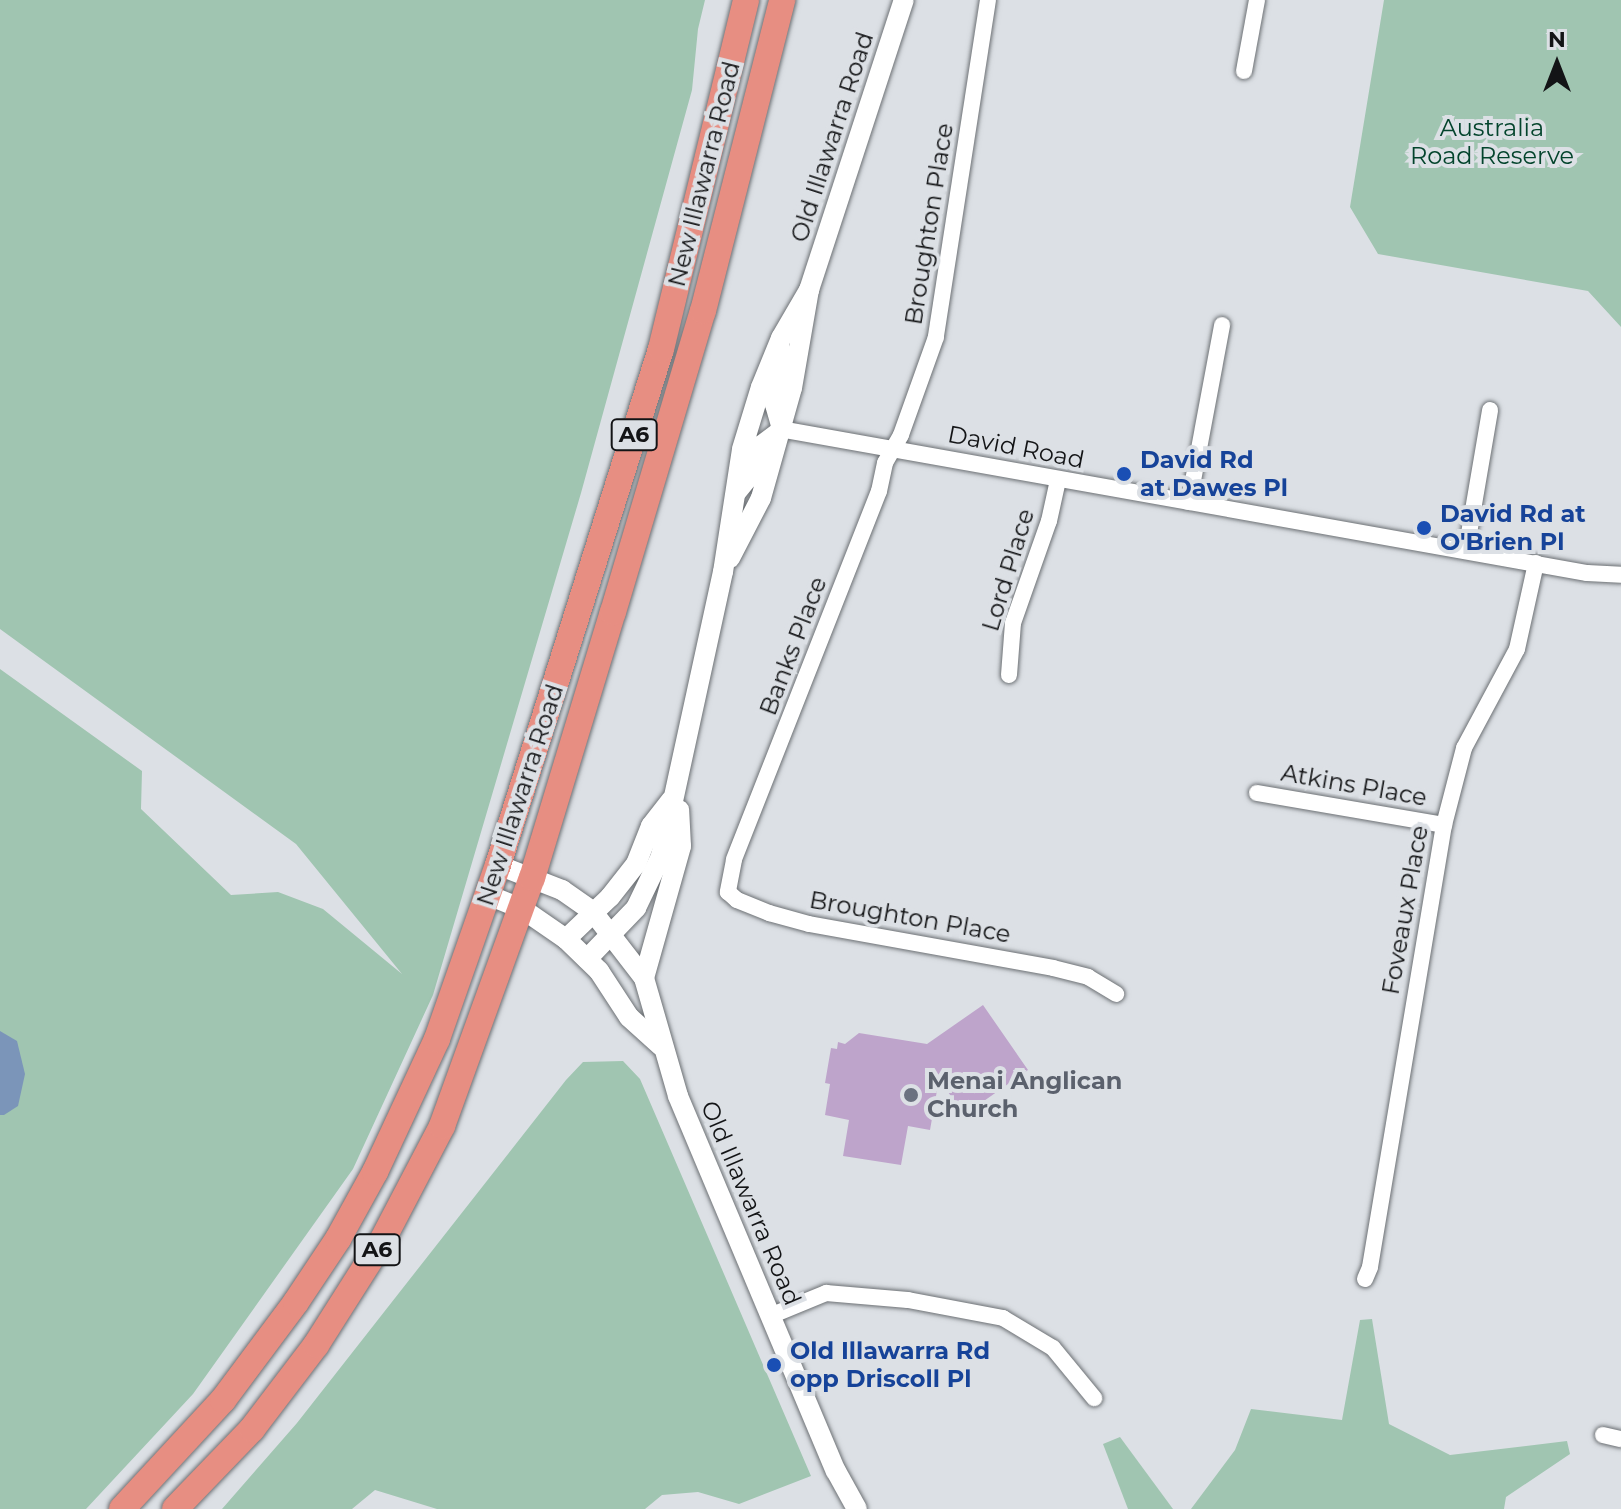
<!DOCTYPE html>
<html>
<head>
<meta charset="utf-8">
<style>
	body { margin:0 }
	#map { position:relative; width:1621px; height:1509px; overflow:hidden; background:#dce0e5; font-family:Montserrat,sans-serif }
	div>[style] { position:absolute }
	.green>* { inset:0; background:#a0c5b1 }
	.water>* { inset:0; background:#7b95b9 }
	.building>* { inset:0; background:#bea4cb }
	.roads { filter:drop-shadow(0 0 2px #6c7074) drop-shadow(0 0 2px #6c7074) }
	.minor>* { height:16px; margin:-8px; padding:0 8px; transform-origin:8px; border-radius:8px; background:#fff }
	.tertiary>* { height:20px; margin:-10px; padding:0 10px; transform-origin:10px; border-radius:10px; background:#fff }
	.trunk>* { height:26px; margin:-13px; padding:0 13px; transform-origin:13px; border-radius:13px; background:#e78e82 }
	.dots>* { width:22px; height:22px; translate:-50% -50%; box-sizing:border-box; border:4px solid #dce0e5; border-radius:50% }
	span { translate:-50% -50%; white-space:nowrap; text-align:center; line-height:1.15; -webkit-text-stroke:8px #dce0e5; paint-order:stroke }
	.shield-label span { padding:2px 6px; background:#dce0e5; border:2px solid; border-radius:6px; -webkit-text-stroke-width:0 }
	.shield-label { font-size:22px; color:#131416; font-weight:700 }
	.park-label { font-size:24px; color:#03442c }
	.street-label { font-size:24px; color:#131416 }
	.transit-label { font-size:24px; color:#164399; font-weight:700 }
	.left { translate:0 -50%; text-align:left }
	.worship-label { font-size:24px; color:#5b616d; font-weight:700 }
	.north { position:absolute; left:1517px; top:24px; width:80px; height:80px; -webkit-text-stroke:6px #dce0e5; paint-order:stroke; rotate:0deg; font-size:22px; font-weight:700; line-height:32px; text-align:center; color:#131416 }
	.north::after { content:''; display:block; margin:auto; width:28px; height:36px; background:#131416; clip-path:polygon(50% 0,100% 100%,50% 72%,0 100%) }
</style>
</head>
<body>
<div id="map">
	<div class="green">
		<i style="clip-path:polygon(0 0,705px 0,698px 29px,692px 90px,581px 493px,433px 995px,353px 1169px,193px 1394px,86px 1509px,0 1509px,0 669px,142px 771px,141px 809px,231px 895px,278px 892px,323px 909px,402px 974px,296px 844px,0 629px)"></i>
		<i style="clip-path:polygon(1384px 0,1621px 0,1621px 327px,1588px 291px,1378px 254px,1350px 207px)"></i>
		<i style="clip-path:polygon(623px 1061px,640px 1079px,811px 1476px,739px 1504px,698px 1492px,662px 1495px,645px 1509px,437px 1509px,375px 1490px,352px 1509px,222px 1509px,297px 1423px,566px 1080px,583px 1062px)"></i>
		<i style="clip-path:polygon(1372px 1319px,1389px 1424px,1450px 1455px,1567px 1441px,1570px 1454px,1506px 1497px,1504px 1509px,1191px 1509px,1235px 1450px,1251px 1409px,1342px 1420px,1360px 1320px)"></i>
		<i style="clip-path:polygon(1120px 1437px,1173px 1509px,1128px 1509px,1103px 1444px)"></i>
	</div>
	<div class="water">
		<i style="clip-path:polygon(0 1031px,17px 1041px,25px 1074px,18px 1106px,4px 1115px,0 1115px)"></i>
	</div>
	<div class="building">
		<i style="clip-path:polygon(983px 1005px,1028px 1070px,964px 1115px,939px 1079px,930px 1130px,908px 1126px,901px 1165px,843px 1156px,849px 1120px,825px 1115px,830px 1084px,825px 1083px,831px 1048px,837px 1049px,838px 1042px,845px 1044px,859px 1033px,927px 1044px)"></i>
	</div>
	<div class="roads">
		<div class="minor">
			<i style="left:988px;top:0;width:341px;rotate:98.8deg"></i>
			<i style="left:936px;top:337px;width:104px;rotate:109.7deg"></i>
			<i style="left:901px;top:435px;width:32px;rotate:120deg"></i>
			<i style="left:885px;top:463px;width:29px;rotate:102deg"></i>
			<i style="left:879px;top:491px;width:396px;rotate:111.5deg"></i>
			<i style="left:734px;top:860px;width:33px;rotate:101deg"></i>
			<i style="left:728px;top:892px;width:12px;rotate:42deg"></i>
			<i style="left:737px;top:900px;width:35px;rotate:22deg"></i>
			<i style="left:769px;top:913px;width:41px;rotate:15.4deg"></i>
			<i style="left:809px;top:924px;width:248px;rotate:10.2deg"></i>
			<i style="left:1053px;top:968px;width:36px;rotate:14deg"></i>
			<i style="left:1088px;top:977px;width:33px;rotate:31deg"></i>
			<i style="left:1244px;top:71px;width:72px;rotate:-79.6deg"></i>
			<i style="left:780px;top:429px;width:25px;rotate:-106deg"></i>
			<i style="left:773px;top:405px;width:44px;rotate:-78.2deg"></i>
			<i style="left:782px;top:362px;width:21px;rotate:-93deg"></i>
			<i style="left:735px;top:497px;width:22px;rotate:-51deg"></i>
			<i style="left:749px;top:480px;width:38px;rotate:-73deg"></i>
			<i style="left:760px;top:444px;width:25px;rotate:-37deg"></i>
			<i style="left:780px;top:429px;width:820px;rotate:10.12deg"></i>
			<i style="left:1587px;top:573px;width:34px;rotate:3deg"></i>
			<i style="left:1189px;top:502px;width:180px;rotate:-79.4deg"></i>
			<i style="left:1466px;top:551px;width:143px;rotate:-80.3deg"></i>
			<i style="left:1009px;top:675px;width:52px;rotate:-85.6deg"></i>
			<i style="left:1013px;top:623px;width:108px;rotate:-70.6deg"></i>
			<i style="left:1049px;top:521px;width:42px;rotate:-77.6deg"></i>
			<i style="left:1257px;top:793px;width:190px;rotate:9.7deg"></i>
			<i style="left:1365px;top:1279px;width:13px;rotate:-67deg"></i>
			<i style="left:1370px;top:1267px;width:448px;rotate:-80.5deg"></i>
			<i style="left:1444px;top:825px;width:80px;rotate:-75.4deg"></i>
			<i style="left:1464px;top:748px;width:112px;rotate:-61.8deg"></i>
			<i style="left:1517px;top:649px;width:88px;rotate:-77.5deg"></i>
			<i style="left:770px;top:1316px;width:61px;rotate:-22.3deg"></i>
			<i style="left:826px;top:1293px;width:82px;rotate:4.9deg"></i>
			<i style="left:908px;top:1300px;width:97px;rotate:10.7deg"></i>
			<i style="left:1003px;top:1318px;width:58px;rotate:31deg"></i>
			<i style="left:1053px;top:1348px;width:65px;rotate:50.6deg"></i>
			<i style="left:1603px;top:1435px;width:18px;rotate:13deg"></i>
		</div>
		<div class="tertiary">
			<i style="left:730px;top:558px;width:68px;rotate:-62.7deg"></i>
			<i style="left:761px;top:498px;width:114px;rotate:-74.3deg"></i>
			<i style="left:792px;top:388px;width:99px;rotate:-80.2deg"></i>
			<i style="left:809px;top:290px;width:305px;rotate:-71.9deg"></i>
			<i style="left:498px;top:865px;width:69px;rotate:21.3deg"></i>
			<i style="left:562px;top:890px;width:38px;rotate:35deg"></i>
			<i style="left:593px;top:912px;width:83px;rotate:52.3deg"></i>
			<i style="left:644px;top:978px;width:123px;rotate:73.9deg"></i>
			<i style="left:678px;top:1096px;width:407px;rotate:67.2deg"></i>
			<i style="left:836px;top:1471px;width:43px;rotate:61.1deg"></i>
			<i style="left:488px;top:895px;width:35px;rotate:22deg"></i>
			<i style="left:521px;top:908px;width:55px;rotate:34.6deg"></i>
			<i style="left:566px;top:939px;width:46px;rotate:44.1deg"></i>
			<i style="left:599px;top:971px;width:55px;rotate:56.9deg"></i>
			<i style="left:629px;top:1017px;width:43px;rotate:42.2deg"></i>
			<i style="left:566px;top:939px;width:61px;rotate:-43.7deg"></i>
			<i style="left:610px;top:897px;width:42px;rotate:-51.8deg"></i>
			<i style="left:636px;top:864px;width:41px;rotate:-68.5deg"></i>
			<i style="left:651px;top:826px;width:33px;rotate:-52deg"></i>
			<i style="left:587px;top:959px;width:71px;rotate:-46.1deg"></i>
			<i style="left:636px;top:908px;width:58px;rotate:-64.3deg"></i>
			<i style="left:661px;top:856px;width:291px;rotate:-77.7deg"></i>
			<i style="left:723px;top:572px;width:124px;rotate:-81.2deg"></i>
			<i style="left:742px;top:449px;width:65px;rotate:-73deg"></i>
			<i style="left:761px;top:387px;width:53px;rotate:-67.8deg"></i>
			<i style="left:781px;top:338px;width:56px;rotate:-59.7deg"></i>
			<i style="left:644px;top:978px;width:137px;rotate:-74.3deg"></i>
			<i style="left:681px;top:846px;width:36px;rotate:-93deg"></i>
		</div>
		<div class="trunk">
			<i style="left:122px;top:1509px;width:149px;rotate:-47.2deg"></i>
			<i style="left:223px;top:1400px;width:122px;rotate:-53.3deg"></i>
			<i style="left:296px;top:1302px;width:76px;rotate:-56.3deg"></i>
			<i style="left:338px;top:1239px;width:77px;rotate:-61.1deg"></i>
			<i style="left:375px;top:1172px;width:147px;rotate:-65deg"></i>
			<i style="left:437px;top:1039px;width:184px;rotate:-70.7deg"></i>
			<i style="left:498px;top:865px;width:541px;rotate:-72.47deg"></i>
			<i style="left:661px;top:349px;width:359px;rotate:-76.3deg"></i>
			<i style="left:175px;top:1509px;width:111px;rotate:-46.1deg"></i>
			<i style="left:252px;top:1429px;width:106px;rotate:-52.7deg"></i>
			<i style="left:316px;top:1345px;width:123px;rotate:-57.6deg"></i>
			<i style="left:382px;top:1241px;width:130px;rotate:-62.4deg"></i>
			<i style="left:442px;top:1126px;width:264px;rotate:-70.1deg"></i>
			<i style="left:532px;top:878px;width:278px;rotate:-73.1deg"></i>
			<i style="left:613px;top:612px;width:314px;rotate:-73.4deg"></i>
			<i style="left:703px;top:311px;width:321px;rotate:-75.7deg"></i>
		</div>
	</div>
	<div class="dots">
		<i style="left:1124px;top:474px;background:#1a4fb4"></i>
		<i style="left:1424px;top:528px;background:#1a4fb4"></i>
		<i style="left:911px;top:1095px;background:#6b7280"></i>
		<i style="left:774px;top:1365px;background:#1a4fb4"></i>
	</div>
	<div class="shield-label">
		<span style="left:634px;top:435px">A6</span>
		<span style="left:377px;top:1250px">A6</span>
	</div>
	<div class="park-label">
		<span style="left:1492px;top:142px">Australia<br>Road Reserve</span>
	</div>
	<div class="street-label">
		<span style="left:832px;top:137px;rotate:-72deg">Old Illawarra Road</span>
		<span style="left:704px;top:174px;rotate:-76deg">New Illawarra Road</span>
		<span style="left:929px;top:224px;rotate:-81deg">Broughton Place</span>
		<span style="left:1016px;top:447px;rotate:11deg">David Road</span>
		<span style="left:1008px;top:570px;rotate:-73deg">Lord Place</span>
		<span style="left:793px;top:646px;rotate:-69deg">Banks Place</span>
		<span style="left:1354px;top:785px;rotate:10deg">Atkins Place</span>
		<span style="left:520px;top:795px;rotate:-72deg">New Illawarra Road</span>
		<span style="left:1405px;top:910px;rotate:-80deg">Foveaux Place</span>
		<span style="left:910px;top:917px;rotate:10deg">Broughton Place</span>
		<span style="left:751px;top:1203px;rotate:67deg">Old Illawarra Road</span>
	</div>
	<div class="transit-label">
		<span class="left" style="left:1140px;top:474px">David Rd<br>at Dawes Pl</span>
		<span class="left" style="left:1440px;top:528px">David Rd at<br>O'Brien Pl</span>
		<span class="left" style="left:790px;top:1365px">Old Illawarra Rd<br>opp Driscoll Pl</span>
	</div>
	<div class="worship-label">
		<span class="left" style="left:927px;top:1095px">Menai Anglican<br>Church</span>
	</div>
	<div class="north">N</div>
</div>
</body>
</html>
